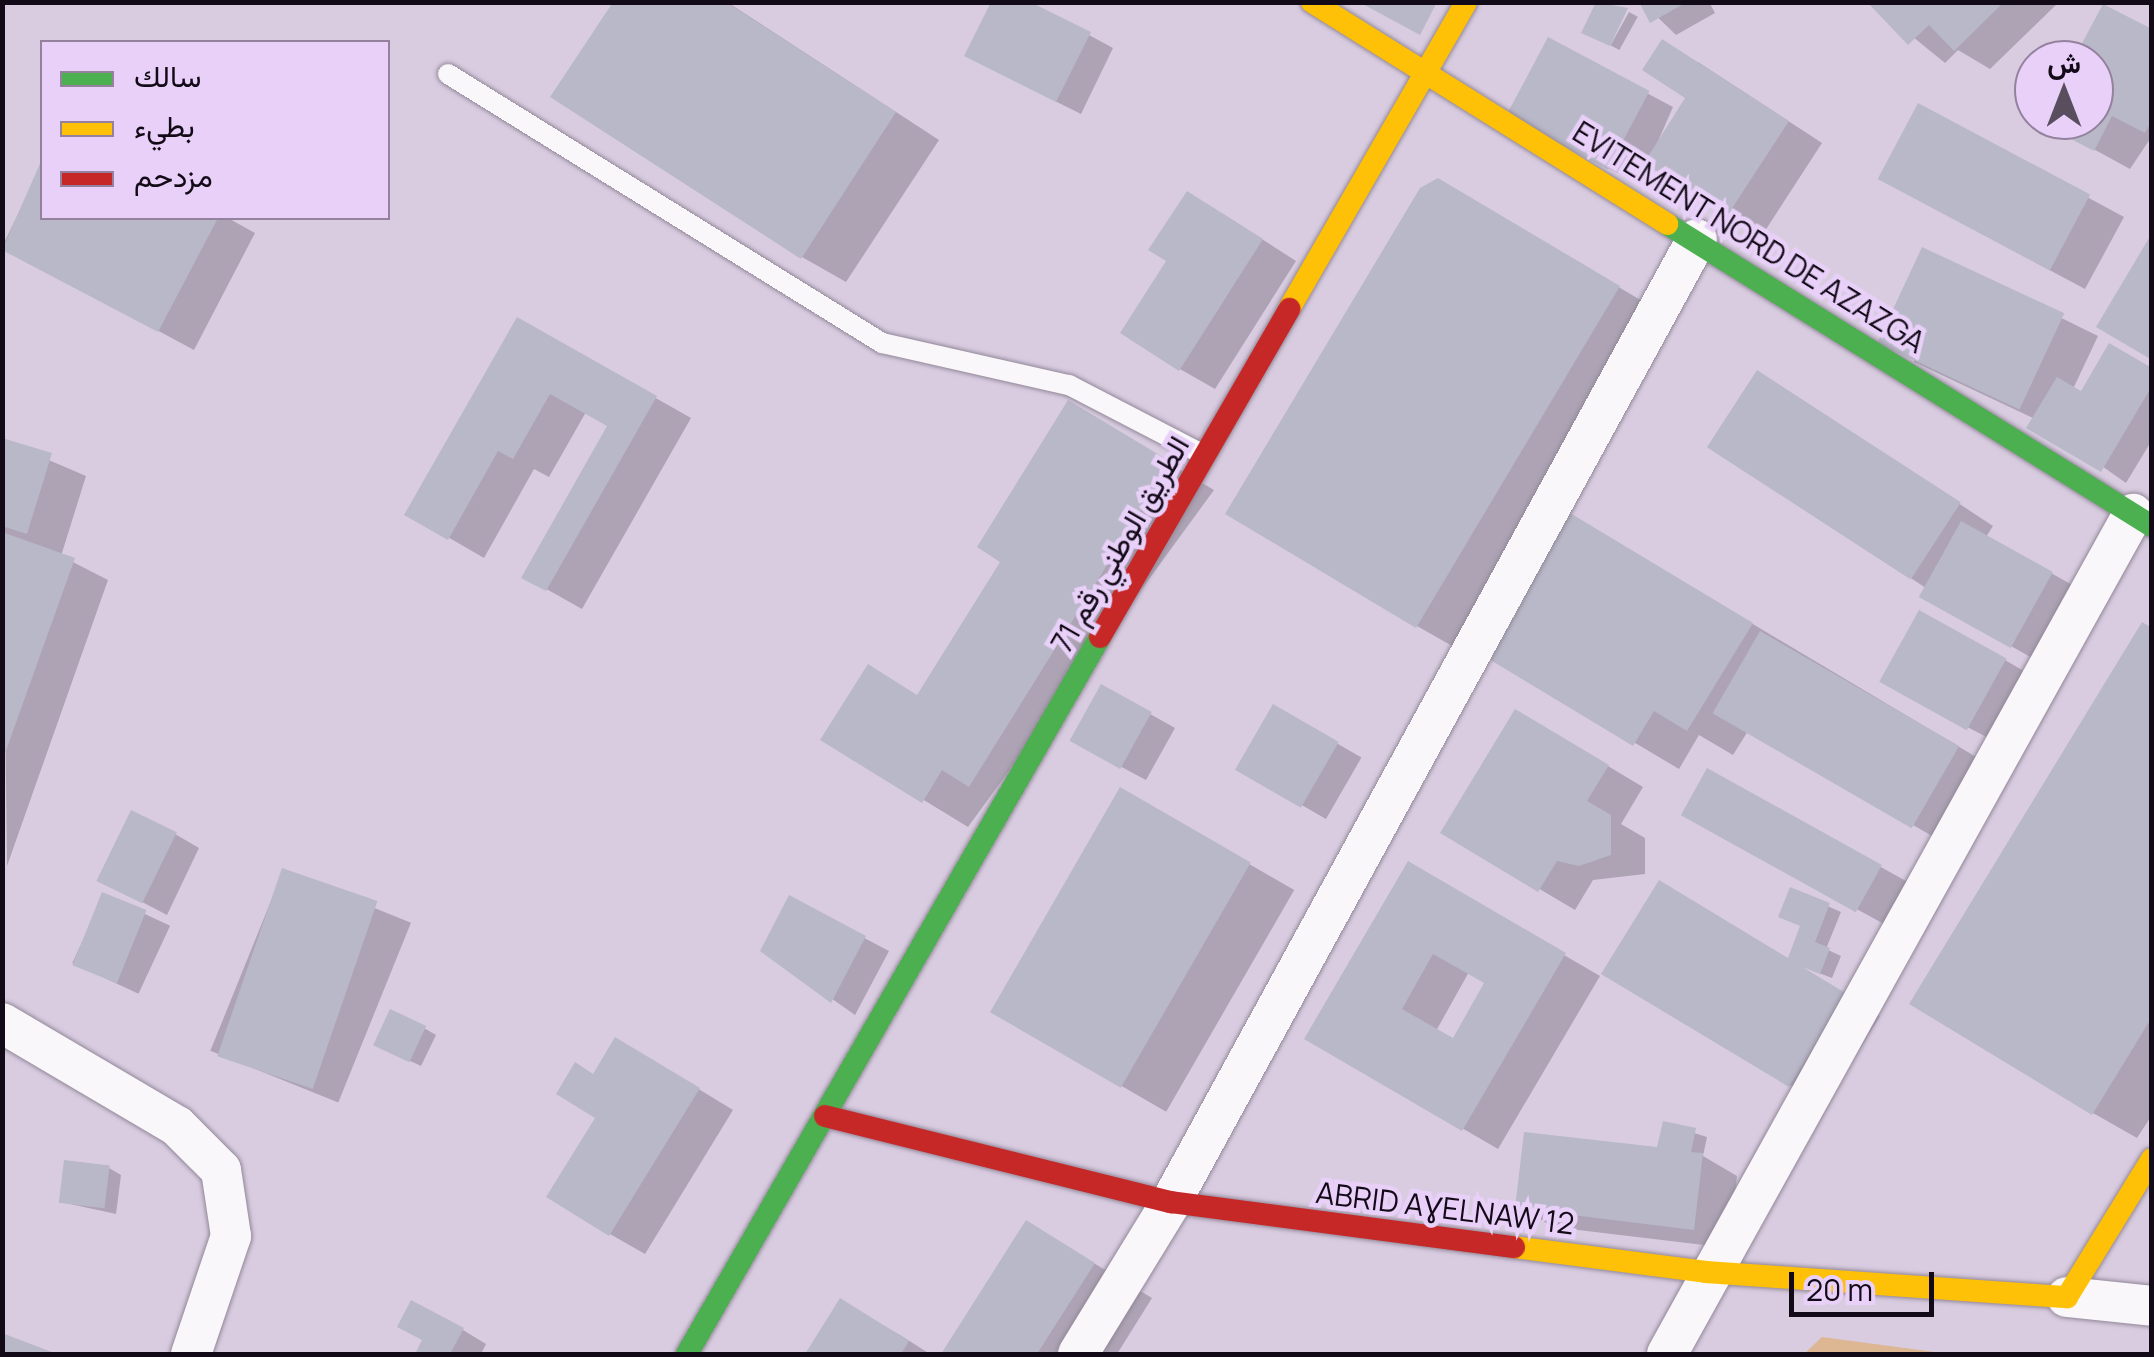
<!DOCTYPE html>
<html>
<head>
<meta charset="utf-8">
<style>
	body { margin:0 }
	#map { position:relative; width:2154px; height:1357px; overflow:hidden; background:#d9cce1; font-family:Manrope,Vazirmatn,sans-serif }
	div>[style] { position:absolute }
	.green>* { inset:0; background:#ddb794 }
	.shadow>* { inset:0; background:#0003; transform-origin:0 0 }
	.building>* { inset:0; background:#b8b8c8; transform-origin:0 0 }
	.roads { filter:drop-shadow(0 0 2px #928898) drop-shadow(0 0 2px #928898) }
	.lane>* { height:20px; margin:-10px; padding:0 10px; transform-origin:10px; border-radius:10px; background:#f9f7fa }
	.street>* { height:40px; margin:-20px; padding:0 20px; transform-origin:20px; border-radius:20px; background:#f9f7fa }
	.fast>* { height:22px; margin:-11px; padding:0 11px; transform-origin:11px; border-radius:11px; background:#4caf50 }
	.slow>* { height:22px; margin:-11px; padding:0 11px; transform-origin:11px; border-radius:11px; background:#ffc107 }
	.jam>* { height:22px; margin:-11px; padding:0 11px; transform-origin:11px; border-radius:11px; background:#c62828 }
	span { translate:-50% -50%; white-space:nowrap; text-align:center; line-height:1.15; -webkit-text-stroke:9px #e8d0f8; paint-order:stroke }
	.street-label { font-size:30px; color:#130a18 }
	.frame { position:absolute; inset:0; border:5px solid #130a18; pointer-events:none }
	.legend { position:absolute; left:40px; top:40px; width:350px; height:180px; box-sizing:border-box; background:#e8d0f8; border:2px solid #93819e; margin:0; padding:12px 18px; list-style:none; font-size:30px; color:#130a18 }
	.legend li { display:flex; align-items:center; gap:20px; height:50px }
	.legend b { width:50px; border:2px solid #93819e }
	.north { position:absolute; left:2014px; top:40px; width:100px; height:100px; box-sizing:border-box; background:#e8d0f8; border:2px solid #93819e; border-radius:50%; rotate:0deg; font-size:28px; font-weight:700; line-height:40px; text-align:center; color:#130a18 }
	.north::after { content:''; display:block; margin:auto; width:35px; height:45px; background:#584e5e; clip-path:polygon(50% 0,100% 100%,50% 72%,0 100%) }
	.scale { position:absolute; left:1789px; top:1272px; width:145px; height:45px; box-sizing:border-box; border:5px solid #130a18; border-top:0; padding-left:12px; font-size:30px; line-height:35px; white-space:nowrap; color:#130a18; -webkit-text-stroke:8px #e8d0f8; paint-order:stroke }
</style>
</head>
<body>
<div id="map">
	<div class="green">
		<i style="clip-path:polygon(1822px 1337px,1950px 1354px,1804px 1354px)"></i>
	</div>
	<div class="shadow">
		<i style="clip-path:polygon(727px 2px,939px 140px,846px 282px,802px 257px)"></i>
		<i style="clip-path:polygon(1642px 2px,1709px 2px,1715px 13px,1676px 35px)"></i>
		<i style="clip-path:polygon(1870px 2px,2059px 2px,1990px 69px,1958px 50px,1945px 63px)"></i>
		<i style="left:1629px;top:12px;width:10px;height:38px;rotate:29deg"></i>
		<i style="clip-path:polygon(2152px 32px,2152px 136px,2130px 169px,2044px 122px,2094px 120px,2094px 60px,2076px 60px)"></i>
		<i style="clip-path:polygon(1089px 35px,1113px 48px,1081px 114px,991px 69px)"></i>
		<i style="clip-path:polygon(1549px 41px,1673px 107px,1652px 155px,1689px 97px,1698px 62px,1822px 143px,1763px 234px,1644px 160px,1633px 181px,1533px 129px)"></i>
		<i style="clip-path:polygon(1919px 106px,2124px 217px,2085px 289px,1915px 198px)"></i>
		<i style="clip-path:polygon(42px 165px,42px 218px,228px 218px,255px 233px,194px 350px,2px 247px)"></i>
		<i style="clip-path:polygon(1484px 207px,1664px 314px,1461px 651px,1417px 626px)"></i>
		<i style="clip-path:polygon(1223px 214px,1296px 261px,1215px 389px,1180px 369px,1169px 260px)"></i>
		<i style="clip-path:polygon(1923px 250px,2098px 336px,2073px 389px,2082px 394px,2152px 371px,2152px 440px,2126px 483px,2035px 419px,1914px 362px)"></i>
		<i style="clip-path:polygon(518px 320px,691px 418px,582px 609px,525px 577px,610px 426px,586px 412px,549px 477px,534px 469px,484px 558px,408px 514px)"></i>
		<i style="clip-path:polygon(1793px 394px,1993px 526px,1986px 537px,2076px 587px,2036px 660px,1922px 596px,1926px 588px,1709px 446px)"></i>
		<i style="clip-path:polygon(1069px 403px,1214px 490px,968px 827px,824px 739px,919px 697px,1004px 561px)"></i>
		<i style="clip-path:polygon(2px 440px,86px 476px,61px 556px,108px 580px,7px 866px)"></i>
		<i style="clip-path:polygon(1610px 539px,1993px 767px,1948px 845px,1748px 731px,1733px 755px,1699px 735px,1679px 769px,1482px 652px)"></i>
		<i style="clip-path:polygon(2152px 631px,2152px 1115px,2137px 1138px,2093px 1113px)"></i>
		<i style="clip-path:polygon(2005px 660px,2029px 674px,1992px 740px,1907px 695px)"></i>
		<i style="clip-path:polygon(1102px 687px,1175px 728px,1146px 780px,1097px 754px)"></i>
		<i style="left:1274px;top:707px;width:101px;height:71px;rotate:30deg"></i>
		<i style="clip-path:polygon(1551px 732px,1643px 787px,1621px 824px,1645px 838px,1645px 874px,1593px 880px,1575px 910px,1443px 832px)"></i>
		<i style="clip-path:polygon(1708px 772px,1917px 887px,1893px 929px,1720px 834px)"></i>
		<i style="left:1121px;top:790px;width:200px;height:256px;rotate:30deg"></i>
		<i style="clip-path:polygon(175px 834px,199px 848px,167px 915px,100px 880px)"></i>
		<i style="clip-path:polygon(evenodd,1409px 865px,1600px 976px,1498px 1149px,1307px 1038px,1409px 865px,1469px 972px,1487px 983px,1454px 1042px,1436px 1031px,1469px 972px)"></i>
		<i style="left:283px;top:871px;width:138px;height:194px;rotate:22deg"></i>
		<i style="clip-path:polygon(1791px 890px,1841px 912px,1826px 949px,1841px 956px,1832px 978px,1795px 964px,1880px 1016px,1825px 1105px,1790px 1085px,1789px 961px,1803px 927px)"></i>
		<i style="left:104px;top:895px;width:73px;height:75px;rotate:25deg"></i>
		<i style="clip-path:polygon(790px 899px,889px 951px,855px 1015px,763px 950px)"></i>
		<i style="clip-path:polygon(424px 1028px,436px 1035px,421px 1066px,387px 1050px)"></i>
		<i style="clip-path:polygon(651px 1060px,733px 1110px,645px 1254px,610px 1234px,594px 1076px)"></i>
		<i style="clip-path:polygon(1665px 1124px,1707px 1137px,1703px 1156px,1737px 1176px,1729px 1248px,1553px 1227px,1518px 1206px,1664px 1151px)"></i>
		<i style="clip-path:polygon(109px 1168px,121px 1175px,116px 1214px,61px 1202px)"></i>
		<i style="clip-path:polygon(1027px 1223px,1152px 1298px,1117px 1354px,944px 1354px)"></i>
		<i style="clip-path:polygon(841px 1302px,900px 1335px,930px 1354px,808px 1354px)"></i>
		<i style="clip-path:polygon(463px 1330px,486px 1344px,481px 1354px,417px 1354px,425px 1341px)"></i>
	</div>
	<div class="building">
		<i style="clip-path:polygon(613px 2px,726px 2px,896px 112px,801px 259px,550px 97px)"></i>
		<i style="clip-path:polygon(991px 2px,1030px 2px,1091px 32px,1056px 102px,964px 56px)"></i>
		<i style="clip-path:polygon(1359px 2px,1437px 2px,1420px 35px)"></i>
		<i style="clip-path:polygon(1596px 2px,1628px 8px,1610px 46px,1581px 33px)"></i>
		<i style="clip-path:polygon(1639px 2px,1687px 2px,1650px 23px)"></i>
		<i style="clip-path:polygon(1867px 2px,2004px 2px,1954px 51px,1929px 25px,1908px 45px)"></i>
		<i style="clip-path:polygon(2103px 4px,2152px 29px,2152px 120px,2145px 133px,2112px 116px,2094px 151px,2040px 123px,2094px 120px,2094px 60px,2073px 60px)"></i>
		<i style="left:1548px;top:37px;width:115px;height:89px;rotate:28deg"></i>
		<i style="clip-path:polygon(1662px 39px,1789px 121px,1727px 216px,1644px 163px,1685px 98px,1642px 70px)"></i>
		<i style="left:1918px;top:103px;width:195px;height:86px;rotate:28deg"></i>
		<i style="clip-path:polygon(42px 159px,42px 218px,218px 218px,158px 332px,2px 250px)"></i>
		<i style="clip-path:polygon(1438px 178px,1620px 286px,1416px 628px,1225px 514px,1420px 188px)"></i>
		<i style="clip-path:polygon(1187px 191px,1263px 239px,1179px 371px,1120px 333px,1166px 261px,1148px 250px)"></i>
		<i style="clip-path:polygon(2152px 233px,2152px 360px,2096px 327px)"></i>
		<i style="left:1922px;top:247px;width:157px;height:106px;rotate:25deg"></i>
		<i style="clip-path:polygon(517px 317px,657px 396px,546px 591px,521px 578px,607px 426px,550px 394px,513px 459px,498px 451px,448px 540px,404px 515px)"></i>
		<i style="clip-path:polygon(2109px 343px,2152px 368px,2152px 386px,2101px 472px,2026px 428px,2057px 377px,2081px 391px)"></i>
		<i style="left:1757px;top:370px;width:243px;height:92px;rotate:33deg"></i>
		<i style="clip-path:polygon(1068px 400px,1171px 462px,969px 787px,942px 770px,922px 803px,820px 740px,868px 664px,917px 695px,1000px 562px,977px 547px)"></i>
		<i style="clip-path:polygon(2px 438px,52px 453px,27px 534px,2px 526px)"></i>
		<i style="clip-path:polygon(1565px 510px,1753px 623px,1687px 731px,1654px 711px,1633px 746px,1479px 653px)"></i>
		<i style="left:1961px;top:521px;width:105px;height:87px;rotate:29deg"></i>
		<i style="clip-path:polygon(2px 532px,75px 558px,3px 759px,2px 759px)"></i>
		<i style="left:1919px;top:610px;width:100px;height:82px;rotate:29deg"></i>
		<i style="clip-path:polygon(2142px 622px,2152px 628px,2152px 1017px,2092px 1115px,1909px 1004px)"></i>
		<i style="left:1760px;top:631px;width:230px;height:95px;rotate:30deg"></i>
		<i style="left:1101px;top:684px;width:58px;height:65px;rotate:29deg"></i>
		<i style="left:1273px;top:704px;width:76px;height:76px;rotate:30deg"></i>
		<i style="clip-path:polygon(1515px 709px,1609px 765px,1587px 801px,1611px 815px,1611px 855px,1579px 866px,1557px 861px,1538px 892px,1440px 833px)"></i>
		<i style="left:1707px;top:768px;width:200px;height:54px;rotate:29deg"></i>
		<i style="left:1120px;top:787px;width:151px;height:260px;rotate:30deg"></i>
		<i style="left:131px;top:810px;width:51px;height:79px;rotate:26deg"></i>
		<i style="clip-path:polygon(evenodd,1408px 861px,1566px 953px,1462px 1131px,1304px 1039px,1408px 861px,1433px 954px,1484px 983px,1453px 1038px,1402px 1009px,1433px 954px)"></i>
		<i style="left:282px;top:868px;width:101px;height:199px;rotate:19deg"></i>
		<i style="clip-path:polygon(1659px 880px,1788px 958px,1800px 926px,1778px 917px,1790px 887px,1830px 903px,1815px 942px,1830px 948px,1820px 974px,1801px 966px,1847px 994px,1789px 1087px,1601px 974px)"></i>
		<i style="left:102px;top:892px;width:48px;height:79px;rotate:22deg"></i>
		<i style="clip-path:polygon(789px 895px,866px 936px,831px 1003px,760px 951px)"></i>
		<i style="left:390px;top:1009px;width:40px;height:40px;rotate:25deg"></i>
		<i style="clip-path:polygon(615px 1037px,700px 1088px,609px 1236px,546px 1197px,595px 1118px,556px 1094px,575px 1062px,593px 1074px)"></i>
		<i style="clip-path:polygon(1663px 1121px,1696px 1128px,1691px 1152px,1703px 1153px,1694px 1230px,1515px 1208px,1524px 1132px,1657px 1147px)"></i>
		<i style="left:64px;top:1160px;width:46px;height:43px;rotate:7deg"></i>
		<i style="clip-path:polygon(1026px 1220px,1095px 1263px,1037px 1354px,941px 1354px)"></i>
		<i style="clip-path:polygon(840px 1298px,909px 1341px,901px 1354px,805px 1354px)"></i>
		<i style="clip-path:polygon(411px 1300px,464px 1328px,450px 1354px,415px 1354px,422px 1340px,397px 1327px)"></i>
		<i style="clip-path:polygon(2px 1333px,57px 1354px,2px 1354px)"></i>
	</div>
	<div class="roads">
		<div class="lane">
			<i style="left:448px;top:74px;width:511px;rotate:31.79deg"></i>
			<i style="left:882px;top:343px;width:192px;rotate:12.7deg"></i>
			<i style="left:1069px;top:385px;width:152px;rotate:27.4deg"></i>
		</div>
		<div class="street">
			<i style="left:2px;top:1023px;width:203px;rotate:30.5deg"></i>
			<i style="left:177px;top:1126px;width:62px;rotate:45deg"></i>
			<i style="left:221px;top:1170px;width:67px;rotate:81.4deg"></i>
			<i style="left:231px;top:1236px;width:125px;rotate:108.7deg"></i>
			<i style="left:2067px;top:1297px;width:85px;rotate:6deg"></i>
			<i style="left:1078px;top:1354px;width:178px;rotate:-58.5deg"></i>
			<i style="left:1171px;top:1202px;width:1097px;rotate:-61.36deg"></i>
			<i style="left:1667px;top:1354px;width:961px;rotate:-60.98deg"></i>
		</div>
		<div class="fast">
			<i style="left:1667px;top:224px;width:571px;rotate:31.91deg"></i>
			<i style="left:687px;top:1354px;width:827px;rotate:-60.06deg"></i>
		</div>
		<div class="slow">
			<i style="left:1312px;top:2px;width:419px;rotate:32deg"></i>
			<i style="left:1289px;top:309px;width:354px;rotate:-60deg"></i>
			<i style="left:1514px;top:1247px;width:194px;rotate:7.4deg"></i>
			<i style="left:1706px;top:1272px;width:362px;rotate:4deg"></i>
			<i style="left:2067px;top:1297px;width:162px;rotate:-58.4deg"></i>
		</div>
		<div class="jam">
			<i style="left:1100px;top:637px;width:379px;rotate:-60deg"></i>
			<i style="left:825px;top:1116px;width:357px;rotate:14deg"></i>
			<i style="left:1171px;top:1202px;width:346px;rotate:7.5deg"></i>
		</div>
	</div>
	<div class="street-label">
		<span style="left:1749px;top:237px;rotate:32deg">EVITEMENT NORD DE AZAZGA</span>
		<span style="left:1120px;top:544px;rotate:-60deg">الطريق الوطني رقم 71</span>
		<span style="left:1445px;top:1208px;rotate:7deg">ABRID AƔELNAW 12</span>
	</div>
	<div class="frame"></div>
	<ul class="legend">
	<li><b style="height:12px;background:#4caf50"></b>سالك</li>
	<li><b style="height:12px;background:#ffc107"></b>بطيء</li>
	<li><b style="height:12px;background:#c62828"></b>مزدحم</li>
	</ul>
	<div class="north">ش</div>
	<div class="scale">20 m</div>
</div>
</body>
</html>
